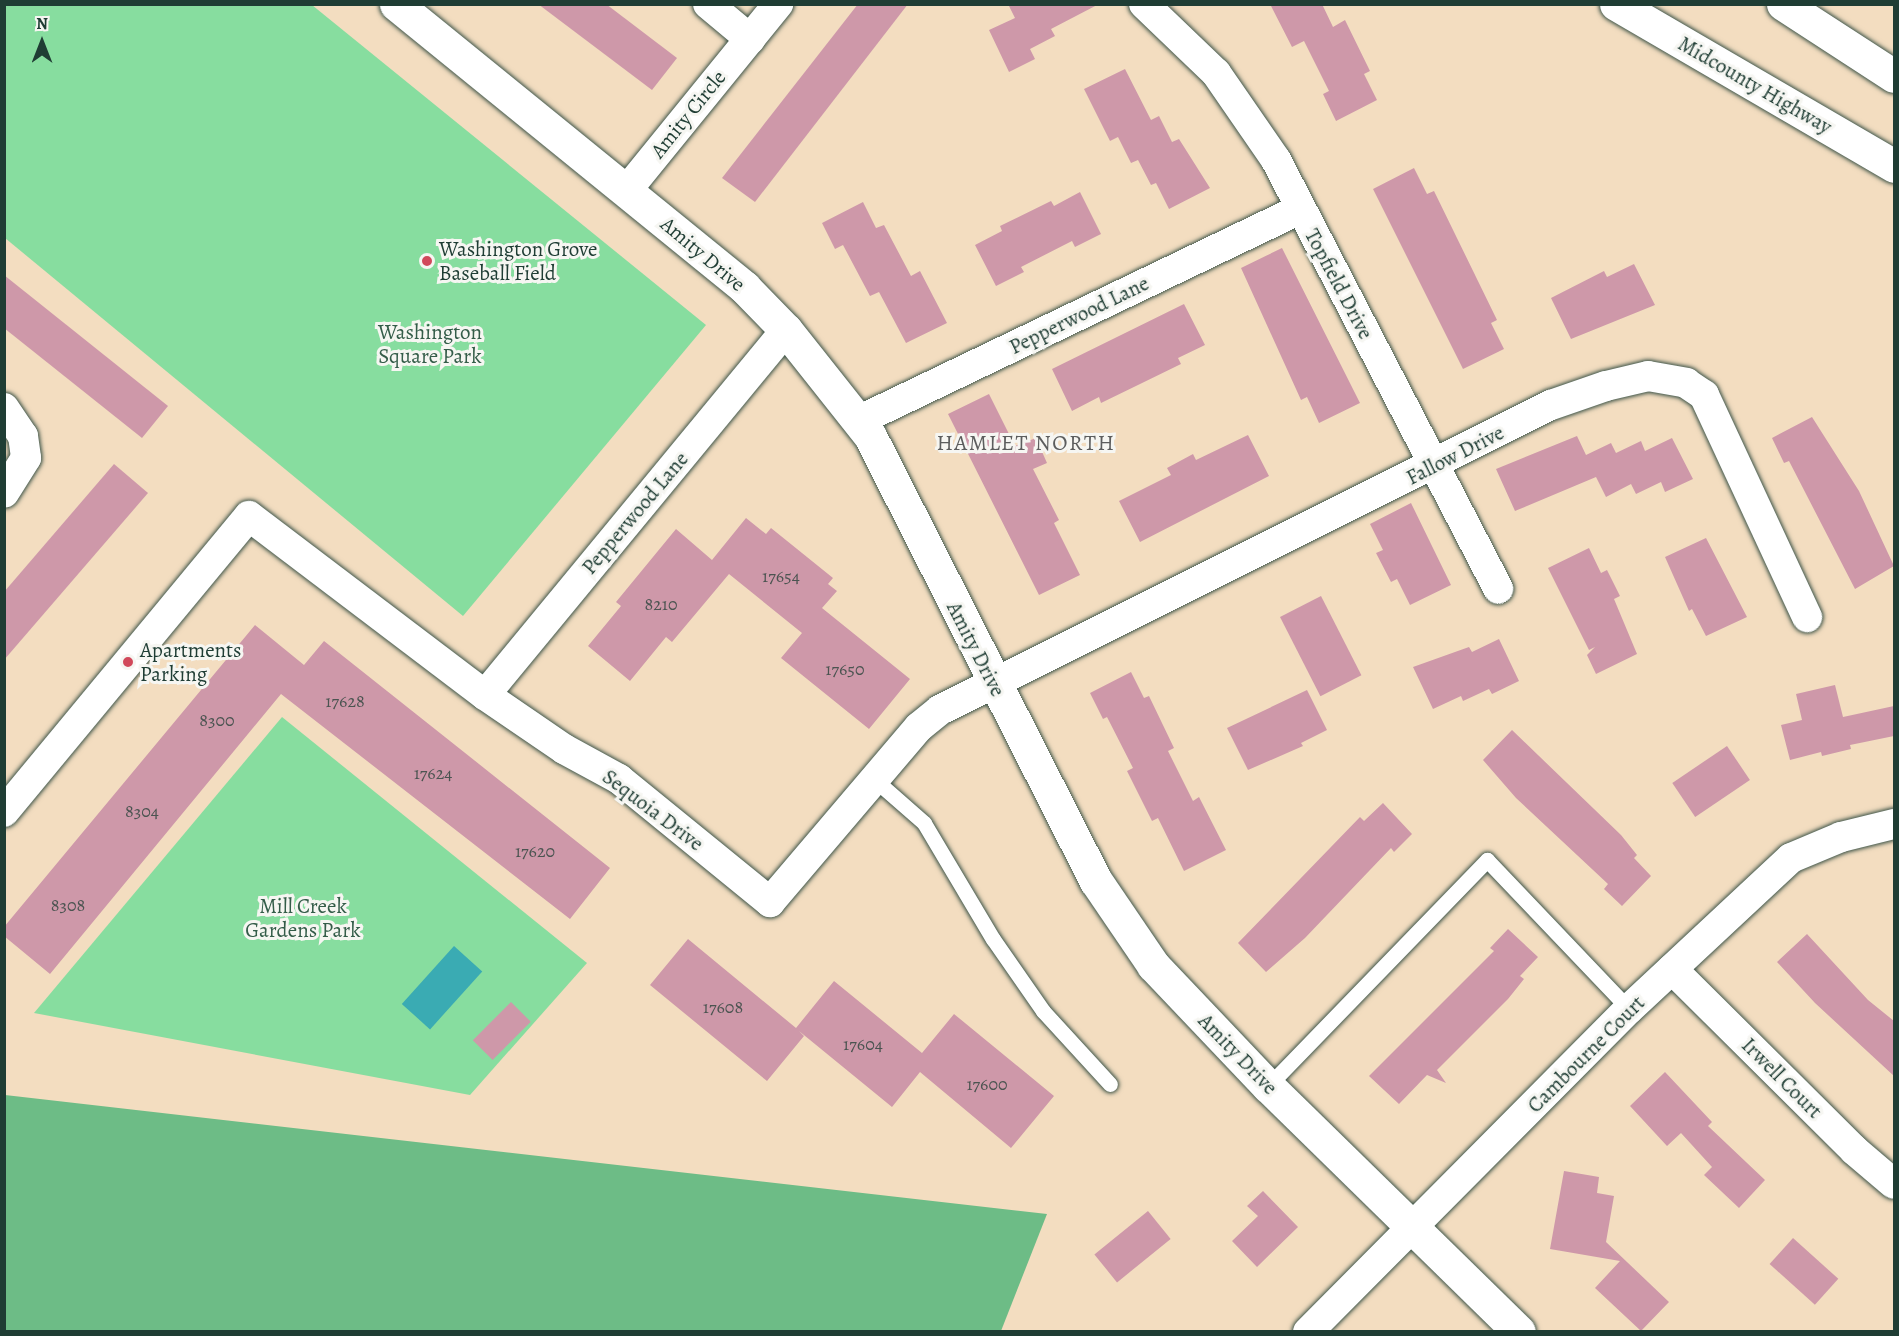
<!DOCTYPE html>
<html>
<head>
<meta charset="utf-8">
<style>
	body { margin:0 }
	#map { position:relative; width:1899px; height:1336px; overflow:hidden; background:#f3ddc0; font-family:Alegreya,serif }
	div>[style] { position:absolute }
	.green>* { inset:0; background:#87dd9f }
	.forest>* { inset:0; background:#6dbc86 }
	.water>* { inset:0; background:#3aabb3; transform-origin:0 0 }
	.building>* { inset:0; background:#ce98a9; transform-origin:0 0 }
	.roads { filter:drop-shadow(0 0 2px #3f5549) drop-shadow(0 0 2px #3f5549) }
	.lane>* { height:15px; margin:-7.5px; padding:0 7.5px; transform-origin:7.5px; border-radius:7.5px; background:#fff }
	.street>* { height:30px; margin:-15px; padding:0 15px; transform-origin:15px; border-radius:15px; background:#fff }
	.secondary>* { height:33px; margin:-16.5px; padding:0 16.5px; transform-origin:16.5px; border-radius:16.5px; background:#fff }
	.primary>* { height:33px; margin:-16.5px; padding:0 16.5px; transform-origin:16.5px; border-radius:16.5px; background:#fff }
	.dots>* { width:16px; height:16px; translate:-50% -50%; box-sizing:border-box; border:3px solid #f6f6f2; border-radius:50% }
	span { translate:-50% -50%; white-space:nowrap; text-align:center; line-height:1.15; -webkit-text-stroke:6px #f6f6f2; paint-order:stroke }
	.number-label { font-size:18px; color:#4b5451 }
	.number-label span { -webkit-text-stroke-width:0 }
	.street-label { font-size:21px; color:#1f3d34 }
	.poi-label { font-size:21px; color:#1f3d34 }
	.left { translate:0 -50%; text-align:left }
	.park-label { font-size:21px; color:#345d49 }
	.neighbourhood-label { font-size:22px; color:#5c5d5d; letter-spacing:1.5px }
	.frame { position:absolute; inset:0; border:6px solid #1f3d34; pointer-events:none }
	.north { position:absolute; left:12px; top:12px; width:60px; height:60px; -webkit-text-stroke:4px #f6f6f2; paint-order:stroke; rotate:0deg; font-size:16px; font-weight:700; line-height:24px; text-align:center; color:#1f3d34 }
	.north::after { content:''; display:block; margin:auto; width:21px; height:27px; background:#1f3d34; clip-path:polygon(50% 0,100% 100%,50% 72%,0 100%) }
</style>
</head>
<body>
<div id="map">
	<div class="green">
		<i style="clip-path:polygon(4px 5px,312px 5px,706px 325px,463px 616px,5px 238px)"></i>
		<i style="clip-path:polygon(282px 717px,587px 963px,470px 1095px,34px 1013px)"></i>
	</div>
	<div class="forest">
		<i style="clip-path:polygon(5px 1095px,1047px 1214px,1001px 1331px,5px 1331px)"></i>
	</div>
	<div class="water">
		<i style="left:454px;top:946px;width:38px;height:78px;rotate:42deg"></i>
	</div>
	<div class="building">
		<i style="clip-path:polygon(538px 4px,606px 4px,677px 58px,652px 90px)"></i>
		<i style="clip-path:polygon(858px 4px,908px 4px,755px 202px,722px 178px)"></i>
		<i style="clip-path:polygon(1008px 4px,1099px 4px,1051px 29px,1055px 36px,1030px 49px,1035px 59px,1009px 72px,989px 30px,1015px 18px)"></i>
		<i style="clip-path:polygon(1270px 4px,1322px 4px,1333px 27px,1345px 20px,1370px 71px,1364px 74px,1377px 100px,1336px 121px,1323px 94px,1329px 91px,1304px 41px,1292px 47px)"></i>
		<i style="clip-path:polygon(1125px 69px,1151px 120px,1159px 116px,1172px 142px,1179px 139px,1210px 188px,1169px 209px,1156px 183px,1151px 185px,1138px 160px,1131px 163px,1118px 137px,1110px 141px,1084px 89px)"></i>
		<i style="clip-path:polygon(1414px 168px,1427px 194px,1434px 191px,1497px 320px,1491px 323px,1504px 349px,1463px 369px,1373px 189px)"></i>
		<i style="clip-path:polygon(1080px 192px,1101px 234px,1075px 247px,1072px 241px,1021px 267px,1024px 272px,996px 286px,975px 245px,1002px 231px,1000px 226px,1051px 201px,1054px 206px)"></i>
		<i style="clip-path:polygon(863px 202px,876px 228px,884px 225px,911px 276px,920px 271px,947px 323px,906px 343px,879px 292px,870px 296px,843px 245px,835px 249px,822px 223px)"></i>
		<i style="clip-path:polygon(1282px 248px,1360px 403px,1319px 423px,1307px 397px,1301px 400px,1241px 268px)"></i>
		<i style="clip-path:polygon(1634px 264px,1655px 305px,1571px 339px,1551px 298px,1604px 271px,1607px 277px)"></i>
		<i style="clip-path:polygon(4px 275px,168px 406px,142px 438px,4px 328px)"></i>
		<i style="clip-path:polygon(1184px 304px,1205px 345px,1178px 358px,1181px 364px,1138px 385px,1101px 403px,1099px 397px,1072px 411px,1052px 369px)"></i>
		<i style="clip-path:polygon(989px 394px,1015px 446px,1036px 438px,1047px 463px,1033px 469px,1059px 520px,1054px 523px,1080px 575px,1039px 595px,948px 414px)"></i>
		<i style="clip-path:polygon(1812px 417px,1859px 491px,1894px 566px,1855px 589px,1789px 461px,1784px 463px,1772px 438px)"></i>
		<i style="clip-path:polygon(1248px 435px,1269px 476px,1140px 542px,1119px 501px,1171px 475px,1167px 468px,1193px 454px,1196px 460px)"></i>
		<i style="clip-path:polygon(1577px 436px,1586px 455px,1611px 443px,1616px 453px,1641px 441px,1645px 451px,1672px 438px,1693px 479px,1665px 492px,1661px 482px,1636px 494px,1631px 484px,1606px 497px,1596px 477px,1515px 511px,1496px 469px)"></i>
		<i style="clip-path:polygon(114px 464px,148px 493px,4px 660px,4px 592px)"></i>
		<i style="clip-path:polygon(1411px 503px,1451px 585px,1410px 605px,1397px 579px,1391px 582px,1376px 553px,1383px 550px,1370px 524px)"></i>
		<i style="clip-path:polygon(746px 518px,766px 534px,771px 528px,833px 578px,828px 584px,837px 591px,822px 608px,910px 679px,869px 729px,781px 658px,802px 633px,729px 574px,672px 642px,666px 637px,630px 681px,588px 646px,621px 606px,616px 602px,676px 529px,712px 560px)"></i>
		<i style="clip-path:polygon(1706px 538px,1747px 617px,1706px 636px,1692px 609px,1689px 611px,1665px 557px)"></i>
		<i style="clip-path:polygon(1589px 548px,1601px 573px,1607px 570px,1620px 596px,1614px 599px,1637px 654px,1596px 674px,1587px 655px,1595px 647px,1589px 650px,1548px 568px)"></i>
		<i style="left:1321px;top:596px;width:89px;height:46px;rotate:63deg"></i>
		<i style="clip-path:polygon(255px 625px,304px 665px,324px 641px,610px 868px,570px 919px,281px 694px,50px 974px,4px 936px,4px 927px)"></i>
		<i style="clip-path:polygon(1499px 639px,1519px 681px,1492px 694px,1489px 689px,1463px 701px,1461px 696px,1433px 709px,1413px 667px,1469px 647px,1472px 652px)"></i>
		<i style="clip-path:polygon(1131px 672px,1144px 698px,1149px 696px,1174px 748px,1168px 751px,1193px 801px,1199px 797px,1226px 850px,1184px 871px,1158px 818px,1152px 821px,1127px 771px,1133px 768px,1107px 717px,1103px 719px,1090px 693px)"></i>
		<i style="clip-path:polygon(1835px 685px,1843px 717px,1894px 706px,1894px 736px,1850px 745px,1851px 749px,1822px 756px,1821px 752px,1790px 760px,1781px 725px,1802px 720px,1796px 694px)"></i>
		<i style="clip-path:polygon(1307px 690px,1327px 730px,1301px 743px,1303px 746px,1248px 770px,1227px 728px)"></i>
		<i style="clip-path:polygon(1512px 730px,1621px 835px,1637px 855px,1634px 858px,1651px 876px,1622px 906px,1604px 889px,1608px 884px,1516px 798px,1483px 760px)"></i>
		<i style="left:1727px;top:746px;width:41px;height:66px;rotate:56deg"></i>
		<i style="clip-path:polygon(1383px 803px,1412px 834px,1394px 852px,1391px 848px,1305px 938px,1266px 972px,1238px 943px,1360px 817px,1364px 821px)"></i>
		<i style="clip-path:polygon(1508px 929px,1538px 957px,1520px 976px,1524px 979px,1508px 999px,1437px 1070px,1446px 1083px,1427px 1075px,1399px 1104px,1369px 1076px,1494px 951px,1490px 948px)"></i>
		<i style="clip-path:polygon(1807px 934px,1868px 1000px,1894px 1021px,1894px 1076px,1815px 1003px,1777px 962px)"></i>
		<i style="clip-path:polygon(688px 939px,796px 1028px,834px 981px,922px 1053px,954px 1014px,1054px 1096px,1011px 1148px,920px 1072px,892px 1107px,799px 1031px,804px 1036px,767px 1081px,650px 985px)"></i>
		<i style="left:511px;top:1002px;width:28px;height:54px;rotate:45deg"></i>
		<i style="clip-path:polygon(1665px 1072px,1712px 1122px,1708px 1126px,1765px 1180px,1739px 1208px,1704px 1175px,1712px 1167px,1681px 1133px,1667px 1146px,1630px 1106px)"></i>
		<i style="clip-path:polygon(1564px 1171px,1599px 1177px,1597px 1193px,1614px 1196px,1606px 1242px,1669px 1302px,1641px 1331px,1595px 1288px,1620px 1261px,1550px 1249px)"></i>
		<i style="clip-path:polygon(1263px 1191px,1298px 1227px,1257px 1267px,1232px 1241px,1258px 1216px,1247px 1206px)"></i>
		<i style="left:1148px;top:1211px;width:36px;height:69px;rotate:51deg"></i>
		<i style="left:1793px;top:1238px;width:61px;height:35px;rotate:42deg"></i>
	</div>
	<div class="roads">
		<div class="lane">
			<i style="left:874px;top:779px;width:67px;rotate:41.3deg"></i>
			<i style="left:924px;top:823px;width:135px;rotate:59.3deg"></i>
			<i style="left:993px;top:939px;width:88px;rotate:55.2deg"></i>
			<i style="left:1043px;top:1011px;width:99px;rotate:47.5deg"></i>
			<i style="left:1268px;top:1086px;width:315px;rotate:-45.9deg"></i>
			<i style="left:1487px;top:860px;width:206px;rotate:46.4deg"></i>
		</div>
		<div class="street">
			<i style="left:708px;top:4px;width:55px;rotate:39.8deg"></i>
			<i style="left:1144px;top:4px;width:100px;rotate:43.8deg"></i>
			<i style="left:1216px;top:73px;width:106px;rotate:55.4deg"></i>
			<i style="left:1276px;top:160px;width:483px;rotate:62.6deg"></i>
			<i style="left:627px;top:190px;width:240px;rotate:-50.9deg"></i>
			<i style="left:4px;top:408px;width:34px;rotate:56deg"></i>
			<i style="left:23px;top:436px;width:22px;rotate:82deg"></i>
			<i style="left:26px;top:458px;width:41px;rotate:122.2deg"></i>
			<i style="left:860px;top:420px;width:487px;rotate:-25.6deg"></i>
			<i style="left:485px;top:695px;width:473px;rotate:-50.5deg"></i>
			<i style="left:4px;top:812px;width:384px;rotate:-50.4deg"></i>
			<i style="left:249px;top:516px;width:296px;rotate:37.2deg"></i>
			<i style="left:485px;top:695px;width:96px;rotate:34.4deg"></i>
			<i style="left:564px;top:749px;width:63px;rotate:28.6deg"></i>
			<i style="left:619px;top:779px;width:195px;rotate:39.2deg"></i>
			<i style="left:770px;top:902px;width:230px;rotate:-49.6deg"></i>
			<i style="left:919px;top:727px;width:27px;rotate:-39deg"></i>
			<i style="left:940px;top:710px;width:683px;rotate:-26.53deg"></i>
			<i style="left:1551px;top:405px;width:58px;rotate:-19.1deg"></i>
			<i style="left:1606px;top:386px;width:43px;rotate:-13.4deg"></i>
			<i style="left:1648px;top:376px;width:39px;rotate:10deg"></i>
			<i style="left:1686px;top:383px;width:22px;rotate:34deg"></i>
			<i style="left:1704px;top:395px;width:245px;rotate:65.1deg"></i>
			<i style="left:1672px;top:969px;width:257px;rotate:44.8deg"></i>
			<i style="left:1854px;top:1150px;width:52px;rotate:40.4deg"></i>
			<i style="left:1308px;top:1332px;width:455px;rotate:-45.2deg"></i>
			<i style="left:1629px;top:1009px;width:221px;rotate:-43deg"></i>
			<i style="left:1791px;top:858px;width:54px;rotate:-22.8deg"></i>
			<i style="left:1841px;top:837px;width:55px;rotate:-13.8deg"></i>
		</div>
		<div class="secondary">
			<i style="left:396px;top:4px;width:449px;rotate:39.1deg"></i>
			<i style="left:744px;top:287px;width:60px;rotate:45.7deg"></i>
			<i style="left:786px;top:330px;width:135px;rotate:51.6deg"></i>
			<i style="left:870px;top:436px;width:499px;rotate:63.1deg"></i>
			<i style="left:1096px;top:881px;width:102px;rotate:55.8deg"></i>
			<i style="left:1153px;top:965px;width:167px;rotate:46.5deg"></i>
			<i style="left:1268px;top:1086px;width:351px;rotate:44.4deg"></i>
		</div>
		<div class="primary">
			<i style="left:1616px;top:4px;width:322px;rotate:30.2deg"></i>
			<i style="left:1783px;top:4px;width:132px;rotate:33deg"></i>
		</div>
	</div>
	<div class="dots">
		<i style="left:427px;top:261px;background:#d1495b"></i>
		<i style="left:128px;top:662px;background:#d1495b"></i>
	</div>
	<div class="number-label">
		<span style="left:781px;top:576px">17654</span>
		<span style="left:661px;top:604px">8210</span>
		<span style="left:845px;top:669px">17650</span>
		<span style="left:345px;top:701px">17628</span>
		<span style="left:217px;top:720px">8300</span>
		<span style="left:433px;top:773px">17624</span>
		<span style="left:142px;top:811px">8304</span>
		<span style="left:535px;top:851px">17620</span>
		<span style="left:68px;top:905px">8308</span>
		<span style="left:723px;top:1007px">17608</span>
		<span style="left:863px;top:1044px">17604</span>
		<span style="left:987px;top:1084px">17600</span>
	</div>
	<div class="street-label">
		<span style="left:1755px;top:85px;rotate:30deg">Midcounty Highway</span>
		<span style="left:688px;top:114px;rotate:-51deg">Amity Circle</span>
		<span style="left:703px;top:254px;rotate:40deg">Amity Drive</span>
		<span style="left:1339px;top:284px;rotate:62deg">Topfield Drive</span>
		<span style="left:1079px;top:315px;rotate:-26deg">Pepperwood Lane</span>
		<span style="left:1455px;top:455px;rotate:-27deg">Fallow Drive</span>
		<span style="left:635px;top:513px;rotate:-50deg">Pepperwood Lane</span>
		<span style="left:976px;top:649px;rotate:63deg">Amity Drive</span>
		<span style="left:653px;top:810px;rotate:37deg">Sequoia Drive</span>
		<span style="left:1238px;top:1054px;rotate:46deg">Amity Drive</span>
		<span style="left:1586px;top:1054px;rotate:-45deg">Cambourne Court</span>
		<span style="left:1782px;top:1078px;rotate:45deg">Irwell Court</span>
	</div>
	<div class="poi-label">
		<span class="left" style="left:439px;top:261px">Washington Grove<br>Baseball Field</span>
		<span class="left" style="left:140px;top:662px">Apartments<br>Parking</span>
	</div>
	<div class="park-label">
		<span style="left:430px;top:344px">Washington<br>Square Park</span>
		<span style="left:303px;top:918px">Mill Creek<br>Gardens Park</span>
	</div>
	<div class="neighbourhood-label">
		<span style="left:1026px;top:444px">HAMLET NORTH</span>
	</div>
	<div class="frame"></div>
	<div class="north">N</div>
</div>
</body>
</html>
